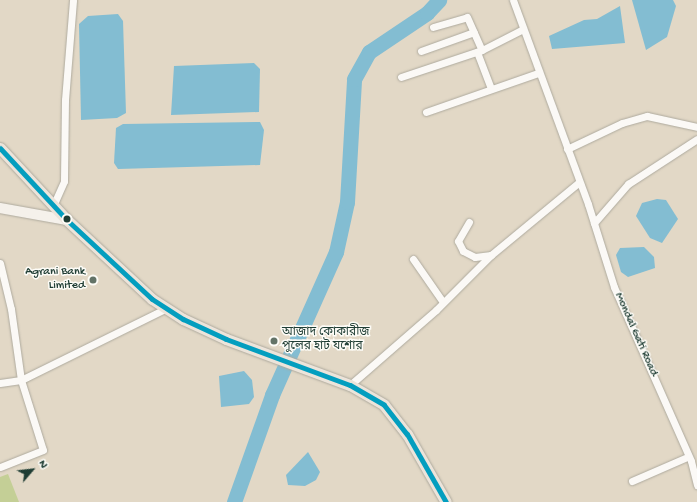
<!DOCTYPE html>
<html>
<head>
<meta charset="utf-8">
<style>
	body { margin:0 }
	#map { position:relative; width:697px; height:502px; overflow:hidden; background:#e2d8c6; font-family:"Gochi Hand","Noto Sans Bengali",sans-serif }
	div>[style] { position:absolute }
	.green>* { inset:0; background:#c4cf96 }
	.water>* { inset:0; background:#83bdd2 }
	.river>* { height:15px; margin:-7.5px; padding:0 7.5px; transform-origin:7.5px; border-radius:7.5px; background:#83bdd2 }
	.roads { filter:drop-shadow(0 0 1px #aeaa9e) drop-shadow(0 0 1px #aeaa9e) }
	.minor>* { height:7px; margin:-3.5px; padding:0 3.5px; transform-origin:3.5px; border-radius:3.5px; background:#fbf9f6 }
	.secondary>* { height:10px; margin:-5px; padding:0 5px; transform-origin:5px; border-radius:5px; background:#f5f1eb }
	.trunk>* { height:11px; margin:-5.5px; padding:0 5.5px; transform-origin:5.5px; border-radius:5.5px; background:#ece4da }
	.bus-1>* { height:5px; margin:-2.5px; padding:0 2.5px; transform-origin:2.5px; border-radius:2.5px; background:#039ebf }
	.dots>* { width:11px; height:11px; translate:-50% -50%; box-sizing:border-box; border:2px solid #fdfcf7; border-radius:50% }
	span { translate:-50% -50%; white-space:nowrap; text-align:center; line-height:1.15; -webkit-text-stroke:3px #fdfcf7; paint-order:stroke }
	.poi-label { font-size:12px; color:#1f3d34 }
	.right { translate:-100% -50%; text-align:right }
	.left { translate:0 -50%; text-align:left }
	.street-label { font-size:12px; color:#1f3d34 }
	.north { position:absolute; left:12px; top:450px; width:40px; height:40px; -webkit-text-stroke:3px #fdfcf7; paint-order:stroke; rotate:62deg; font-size:11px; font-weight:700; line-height:16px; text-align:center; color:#1f3d34 }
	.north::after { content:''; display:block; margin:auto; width:14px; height:18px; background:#1f3d34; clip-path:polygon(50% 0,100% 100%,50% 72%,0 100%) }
</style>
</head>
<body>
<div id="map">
	<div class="green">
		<i style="clip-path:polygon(8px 474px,19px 502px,0 502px,0 477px)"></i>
	</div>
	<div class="water">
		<i style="clip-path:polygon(632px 0,673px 0,676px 6px,667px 37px,646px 50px)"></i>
		<i style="clip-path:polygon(620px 6px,625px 43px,552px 49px,549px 36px,584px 20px,597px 19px)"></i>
		<i style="clip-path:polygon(118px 14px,123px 21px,126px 113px,117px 118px,81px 120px,79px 24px,88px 16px)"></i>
		<i style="clip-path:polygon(254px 63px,260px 69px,259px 112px,171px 115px,174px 66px)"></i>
		<i style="clip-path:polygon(260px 122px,264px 130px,260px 165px,118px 169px,114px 163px,116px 128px,123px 124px)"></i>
		<i style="clip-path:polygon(657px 199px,666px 200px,678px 219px,662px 243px,650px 238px,636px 216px,642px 203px)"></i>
		<i style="clip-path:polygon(644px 247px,654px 257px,655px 268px,628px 277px,621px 272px,616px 255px,620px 248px)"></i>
		<i style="clip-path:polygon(244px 371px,252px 380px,254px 397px,249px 404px,221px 407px,219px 376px)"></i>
		<i style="clip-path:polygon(308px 452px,320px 472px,316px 480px,305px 486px,288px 485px,286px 475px)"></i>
	</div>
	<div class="river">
		<i style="left:234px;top:502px;width:114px;rotate:-70.4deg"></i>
		<i style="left:272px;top:395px;width:157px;rotate:-65.9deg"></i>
		<i style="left:336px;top:252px;width:51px;rotate:-77.6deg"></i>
		<i style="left:347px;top:202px;width:123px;rotate:-86.7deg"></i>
		<i style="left:354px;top:79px;width:31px;rotate:-61deg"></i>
		<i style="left:369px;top:52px;width:70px;rotate:-33.9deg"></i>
		<i style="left:427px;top:13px;width:18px;rotate:-47deg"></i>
	</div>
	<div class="roads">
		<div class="minor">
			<i style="left:513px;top:0;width:217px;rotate:69.8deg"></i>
			<i style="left:588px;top:204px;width:87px;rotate:72.6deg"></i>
			<i style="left:614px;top:287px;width:190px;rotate:66.1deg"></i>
			<i style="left:691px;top:461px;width:25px;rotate:76deg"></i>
			<i style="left:433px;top:27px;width:35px;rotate:-16deg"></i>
			<i style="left:467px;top:17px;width:36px;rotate:66deg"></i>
			<i style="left:421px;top:51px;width:56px;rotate:-19.7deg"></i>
			<i style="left:477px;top:52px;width:39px;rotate:69deg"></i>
			<i style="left:401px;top:77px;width:85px;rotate:-18.4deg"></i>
			<i style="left:482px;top:50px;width:46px;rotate:-27.1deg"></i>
			<i style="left:426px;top:112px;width:119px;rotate:-19.2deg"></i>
			<i style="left:567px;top:149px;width:61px;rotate:-25.3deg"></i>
			<i style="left:622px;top:123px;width:26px;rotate:-16deg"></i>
			<i style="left:647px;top:116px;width:51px;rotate:12.4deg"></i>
			<i style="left:53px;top:206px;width:27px;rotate:-66deg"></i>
			<i style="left:64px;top:181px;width:81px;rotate:-89.3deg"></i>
			<i style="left:65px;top:100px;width:100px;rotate:-85.4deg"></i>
			<i style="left:469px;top:222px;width:22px;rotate:120deg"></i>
			<i style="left:458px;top:241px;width:11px;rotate:63deg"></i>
			<i style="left:463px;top:251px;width:13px;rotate:27deg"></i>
			<i style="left:475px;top:257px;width:16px;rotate:-7deg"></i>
			<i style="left:594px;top:223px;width:52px;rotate:-48.9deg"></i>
			<i style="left:628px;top:184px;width:82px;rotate:-33.1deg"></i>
			<i style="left:413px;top:259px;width:52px;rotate:55.1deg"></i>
			<i style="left:0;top:263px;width:47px;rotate:76.6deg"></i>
			<i style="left:11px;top:309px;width:72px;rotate:82deg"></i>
			<i style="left:21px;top:380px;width:73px;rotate:72.6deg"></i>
			<i style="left:43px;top:450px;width:46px;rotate:158.4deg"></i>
			<i style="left:0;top:383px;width:21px;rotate:-8deg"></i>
			<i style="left:21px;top:380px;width:163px;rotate:-26.3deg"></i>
			<i style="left:350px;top:385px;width:114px;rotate:-41.1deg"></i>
			<i style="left:436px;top:310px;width:78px;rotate:-45deg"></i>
			<i style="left:491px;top:255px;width:113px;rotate:-39.6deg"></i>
			<i style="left:632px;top:481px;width:58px;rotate:-23.5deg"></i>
		</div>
		<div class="secondary">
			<i style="left:0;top:208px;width:68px;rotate:10.2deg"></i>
		</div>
		<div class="trunk">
			<i style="left:0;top:148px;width:98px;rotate:47.1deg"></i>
			<i style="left:67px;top:220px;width:116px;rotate:42.9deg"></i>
			<i style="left:152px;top:299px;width:37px;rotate:33deg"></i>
			<i style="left:183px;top:319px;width:47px;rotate:24.9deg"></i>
			<i style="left:226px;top:339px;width:132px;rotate:20.4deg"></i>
			<i style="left:350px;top:385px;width:39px;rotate:30deg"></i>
			<i style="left:384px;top:405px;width:37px;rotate:52deg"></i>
			<i style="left:407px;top:434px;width:78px;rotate:60.2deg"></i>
		</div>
	</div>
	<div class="bus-1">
		<i style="left:0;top:148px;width:98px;rotate:47.1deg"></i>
		<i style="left:67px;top:220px;width:116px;rotate:42.9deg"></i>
		<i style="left:152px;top:299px;width:37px;rotate:33deg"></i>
		<i style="left:183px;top:319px;width:47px;rotate:24.9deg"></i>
		<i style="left:226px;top:339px;width:132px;rotate:20.4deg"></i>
		<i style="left:350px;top:385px;width:39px;rotate:30deg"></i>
		<i style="left:384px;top:405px;width:37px;rotate:52deg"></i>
		<i style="left:407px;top:434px;width:78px;rotate:60.2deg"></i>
	</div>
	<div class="dots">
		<i style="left:67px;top:219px;background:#1f3d34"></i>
		<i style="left:93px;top:280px;background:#637367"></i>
		<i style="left:274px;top:341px;background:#637367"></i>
	</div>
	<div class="poi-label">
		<span class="right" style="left:85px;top:280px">Agrani Bank<br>Limited</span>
		<span class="left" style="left:282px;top:341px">আজাদ কোকারীজ<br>পুলের হাট যশোর</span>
	</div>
	<div class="street-label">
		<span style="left:635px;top:335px;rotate:66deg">Mondal Gati Road</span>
	</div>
	<div class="north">N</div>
</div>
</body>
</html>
